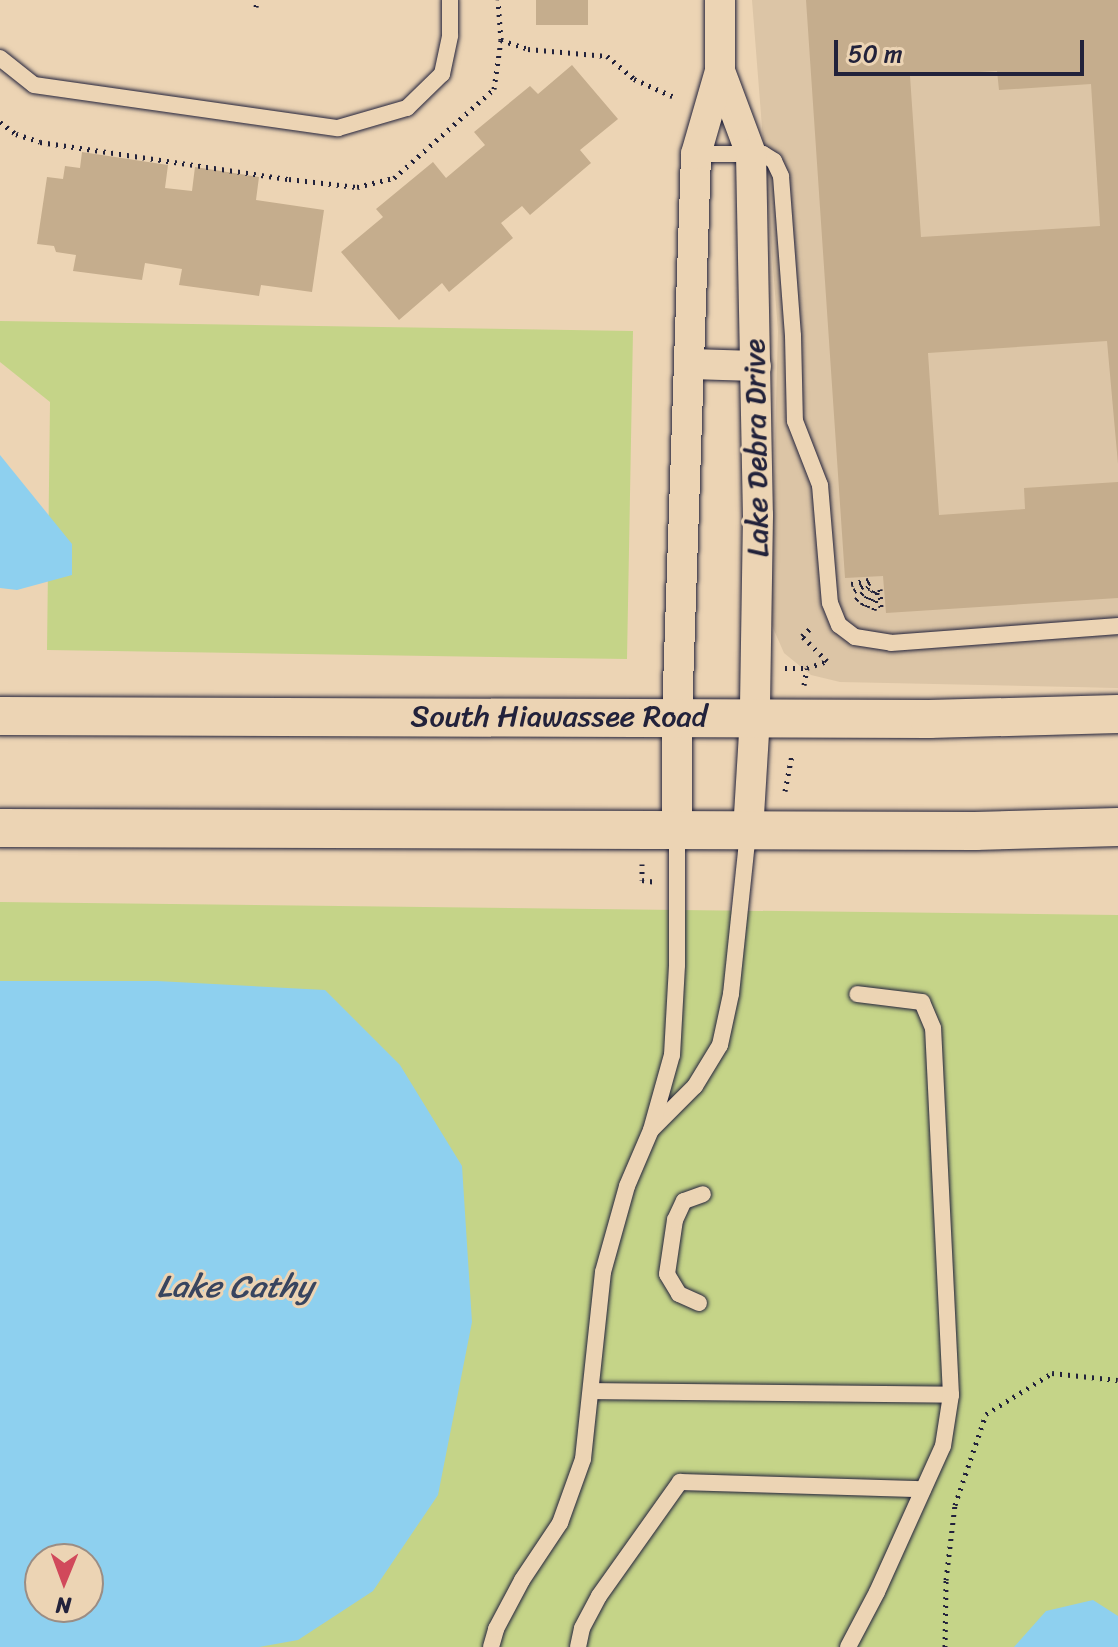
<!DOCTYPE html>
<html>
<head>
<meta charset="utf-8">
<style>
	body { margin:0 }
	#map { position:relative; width:1118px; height:1647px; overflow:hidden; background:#ecd4b4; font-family:Sriracha,sans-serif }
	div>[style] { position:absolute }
	.built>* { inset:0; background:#dcc5a6 }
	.green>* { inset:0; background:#c5d488 }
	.water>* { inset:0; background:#8ed0ef }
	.building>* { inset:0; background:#c5ad8d; transform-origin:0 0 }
	.path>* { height:5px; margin-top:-2.5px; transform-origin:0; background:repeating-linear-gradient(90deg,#22223b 0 2px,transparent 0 8px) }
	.roads { filter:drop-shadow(0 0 2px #22223b) drop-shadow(0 0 2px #22223b) }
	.service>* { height:16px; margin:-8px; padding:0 8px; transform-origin:8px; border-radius:8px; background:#ecd4b4 }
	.minor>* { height:30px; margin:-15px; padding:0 15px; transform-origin:15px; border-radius:15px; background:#ecd4b4 }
	.tertiary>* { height:38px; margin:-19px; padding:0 19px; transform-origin:19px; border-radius:19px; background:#ecd4b4 }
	span { translate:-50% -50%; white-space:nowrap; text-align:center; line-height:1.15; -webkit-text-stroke:6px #ecd4b4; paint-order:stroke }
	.street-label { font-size:30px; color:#22223b }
	.water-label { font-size:32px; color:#38455f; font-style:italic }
	.north { position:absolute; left:24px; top:1543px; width:80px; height:80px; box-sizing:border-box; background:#ecd4b4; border:2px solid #9b8d84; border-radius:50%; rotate:181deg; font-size:22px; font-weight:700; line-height:32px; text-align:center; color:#22223b }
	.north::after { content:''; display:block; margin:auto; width:28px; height:36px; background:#d1495b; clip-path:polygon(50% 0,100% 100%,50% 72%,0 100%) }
	.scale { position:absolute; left:834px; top:40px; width:250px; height:36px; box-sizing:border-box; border:4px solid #22223b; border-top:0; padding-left:10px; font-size:24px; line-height:28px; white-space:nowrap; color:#22223b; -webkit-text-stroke:6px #ecd4b4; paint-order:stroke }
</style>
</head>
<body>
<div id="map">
	<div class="built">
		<i style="clip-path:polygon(752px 0,1118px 0,1118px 688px,840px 682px,811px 675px,784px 653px,770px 621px,778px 331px)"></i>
	</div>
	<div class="green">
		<i style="clip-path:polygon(0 321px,633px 331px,627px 659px,47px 650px,50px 402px,0 362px)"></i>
		<i style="clip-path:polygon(evenodd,0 902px,1118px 915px,1118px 1647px,0 1647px,0 902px,40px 1559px,88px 1559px,88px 1607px,40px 1607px,40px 1559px)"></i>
	</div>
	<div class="water">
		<i style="clip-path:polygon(0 455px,72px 544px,72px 575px,17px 590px,0 588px)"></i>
		<i style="clip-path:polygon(evenodd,0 981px,157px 981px,325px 990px,400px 1065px,462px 1166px,472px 1322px,438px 1495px,373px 1591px,298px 1640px,259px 1647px,0 1647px,0 981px,40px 1559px,88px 1559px,88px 1607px,40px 1607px,40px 1559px)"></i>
		<i style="clip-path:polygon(1093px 1600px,1118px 1616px,1118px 1647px,1014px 1647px,1046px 1611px)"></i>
	</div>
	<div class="building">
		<i style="left:536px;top:0;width:52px;height:25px"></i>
		<i style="clip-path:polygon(evenodd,806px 0,1118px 0,1118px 464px,1107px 341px,928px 353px,939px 515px,1025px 509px,1024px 488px,1118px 482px,1118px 598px,886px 613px,883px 576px,845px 578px,806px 0,997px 71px,999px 90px,1091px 84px,1100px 226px,921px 237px,910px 76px,997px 71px)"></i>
		<i style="clip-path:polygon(572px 65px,618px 119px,580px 150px,591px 163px,530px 215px,522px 206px,501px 223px,513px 238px,449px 292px,442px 283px,399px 320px,341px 252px,383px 217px,376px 209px,433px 162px,446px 178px,485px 145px,474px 132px,530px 86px,538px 94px)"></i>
		<i style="clip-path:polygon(82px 152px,168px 165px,165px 188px,192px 191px,195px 167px,259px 177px,256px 200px,324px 210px,312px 292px,261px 285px,259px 296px,179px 285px,182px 269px,145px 263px,142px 280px,73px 271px,76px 255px,56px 252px,54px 246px,37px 244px,47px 177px,63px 179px,65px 166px,80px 168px)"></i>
	</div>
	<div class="path">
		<i style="left:256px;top:7px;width:7px;rotate:-82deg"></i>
		<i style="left:501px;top:40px;width:28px;rotate:18deg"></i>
		<i style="left:528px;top:49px;width:79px;rotate:5.1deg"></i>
		<i style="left:607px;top:56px;width:35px;rotate:40deg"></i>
		<i style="left:634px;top:79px;width:42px;rotate:24.1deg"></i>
		<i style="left:0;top:122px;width:20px;rotate:37deg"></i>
		<i style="left:16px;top:134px;width:25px;rotate:18deg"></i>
		<i style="left:40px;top:142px;width:252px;rotate:8.5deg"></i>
		<i style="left:289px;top:179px;width:68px;rotate:6.7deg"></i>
		<i style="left:357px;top:187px;width:38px;rotate:-14deg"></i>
		<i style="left:394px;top:178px;width:134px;rotate:-41.7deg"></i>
		<i style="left:494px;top:89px;width:49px;rotate:-81.9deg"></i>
		<i style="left:501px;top:40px;width:40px;rotate:-94.3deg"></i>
		<i style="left:851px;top:584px;width:18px;rotate:-13deg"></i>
		<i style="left:880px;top:589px;width:22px;rotate:87deg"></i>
		<i style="left:854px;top:591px;width:19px;rotate:-28deg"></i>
		<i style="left:856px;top:600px;width:22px;rotate:-47deg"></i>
		<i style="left:862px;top:605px;width:17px;rotate:-59deg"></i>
		<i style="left:867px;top:607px;width:21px;rotate:-65deg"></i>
		<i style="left:874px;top:610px;width:23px;rotate:-80deg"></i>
		<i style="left:785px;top:668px;width:22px"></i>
		<i style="left:807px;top:668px;width:21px;rotate:-19deg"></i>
		<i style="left:827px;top:661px;width:35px;rotate:-135deg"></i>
		<i style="left:802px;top:636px;width:15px;rotate:-42deg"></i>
		<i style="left:804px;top:685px;width:17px;rotate:-80deg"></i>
		<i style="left:785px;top:791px;width:38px;rotate:-79deg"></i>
		<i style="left:642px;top:864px;width:16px;rotate:90deg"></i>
		<i style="left:642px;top:880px;width:14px;rotate:8deg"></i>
		<i style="left:945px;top:1647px;width:67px;rotate:-89.1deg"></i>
		<i style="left:946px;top:1580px;width:76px;rotate:-83.2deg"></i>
		<i style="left:955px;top:1505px;width:96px;rotate:-71.2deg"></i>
		<i style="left:986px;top:1414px;width:78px;rotate:-31.8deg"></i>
		<i style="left:1052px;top:1373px;width:66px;rotate:6.1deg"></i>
	</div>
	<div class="roads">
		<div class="service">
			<i style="left:0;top:58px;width:43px;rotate:38.5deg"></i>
			<i style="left:34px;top:85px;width:307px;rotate:8.1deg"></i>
			<i style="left:338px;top:128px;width:72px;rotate:-16.2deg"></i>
			<i style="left:407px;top:108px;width:49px;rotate:-44.2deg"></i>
			<i style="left:442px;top:74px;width:40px;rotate:-78deg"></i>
			<i style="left:450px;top:35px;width:35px;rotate:-90deg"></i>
			<i style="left:696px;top:154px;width:67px"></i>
			<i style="left:763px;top:154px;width:13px;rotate:32deg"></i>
			<i style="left:774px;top:161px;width:17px;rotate:65deg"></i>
			<i style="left:781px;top:176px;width:160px;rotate:85.7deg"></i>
			<i style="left:793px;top:336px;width:85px;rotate:88.7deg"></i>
			<i style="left:795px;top:421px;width:69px;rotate:68.7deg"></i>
			<i style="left:820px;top:485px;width:118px;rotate:85.2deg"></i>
			<i style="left:830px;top:603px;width:24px;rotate:68deg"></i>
			<i style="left:839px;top:625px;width:20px;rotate:37deg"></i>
			<i style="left:855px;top:637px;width:36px;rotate:9deg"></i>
			<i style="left:891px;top:643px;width:228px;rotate:-4.3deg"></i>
			<i style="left:652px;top:1129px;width:61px;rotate:-45deg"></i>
			<i style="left:695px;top:1086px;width:48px;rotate:-58.6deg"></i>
			<i style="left:720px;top:1045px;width:52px;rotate:-77.8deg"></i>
			<i style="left:731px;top:994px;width:164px;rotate:-84deg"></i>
			<i style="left:699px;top:1303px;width:22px;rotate:-156deg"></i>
			<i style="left:679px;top:1294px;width:23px;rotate:-121deg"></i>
			<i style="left:667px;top:1274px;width:55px;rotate:-81.6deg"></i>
			<i style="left:675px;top:1220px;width:21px;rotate:-65deg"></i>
			<i style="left:684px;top:1201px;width:20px;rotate:-20deg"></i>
			<i style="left:591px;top:1391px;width:360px;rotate:0.6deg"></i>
			<i style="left:491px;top:1647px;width:19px;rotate:-74deg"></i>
			<i style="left:496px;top:1629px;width:55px;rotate:-62deg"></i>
			<i style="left:522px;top:1580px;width:69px;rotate:-56.3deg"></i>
			<i style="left:560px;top:1523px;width:68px;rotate:-70.2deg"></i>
			<i style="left:583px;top:1459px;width:188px;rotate:-83.9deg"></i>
			<i style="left:603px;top:1272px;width:89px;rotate:-74.4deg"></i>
			<i style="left:627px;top:1186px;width:61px;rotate:-66.8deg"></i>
			<i style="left:651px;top:1130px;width:78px;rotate:-74.4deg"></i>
			<i style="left:672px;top:1055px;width:90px;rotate:-86.8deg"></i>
			<i style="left:677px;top:965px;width:135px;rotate:-90deg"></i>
			<i style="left:578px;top:1647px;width:19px;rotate:-78deg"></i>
			<i style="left:582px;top:1628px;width:36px;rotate:-62deg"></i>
			<i style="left:599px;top:1596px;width:140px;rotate:-54.6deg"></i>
			<i style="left:680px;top:1482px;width:243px;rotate:1.7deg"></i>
			<i style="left:848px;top:1647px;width:62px;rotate:-62.2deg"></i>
			<i style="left:877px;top:1592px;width:160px;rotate:-65.7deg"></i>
			<i style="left:943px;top:1446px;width:52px;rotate:-81.1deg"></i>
			<i style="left:951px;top:1395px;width:367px;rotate:-92.8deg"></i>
			<i style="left:933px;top:1028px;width:28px;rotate:-113deg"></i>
			<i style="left:922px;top:1002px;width:65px;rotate:-173deg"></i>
		</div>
		<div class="minor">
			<i style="left:720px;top:71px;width:89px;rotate:69.5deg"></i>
			<i style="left:751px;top:154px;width:361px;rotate:88.9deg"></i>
			<i style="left:758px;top:515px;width:202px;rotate:90.9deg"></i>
			<i style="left:755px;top:717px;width:113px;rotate:93.5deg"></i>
			<i style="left:690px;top:364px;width:66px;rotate:1.7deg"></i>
			<i style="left:677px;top:828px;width:112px;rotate:-90deg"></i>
			<i style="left:677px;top:716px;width:562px;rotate:-88.06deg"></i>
			<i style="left:696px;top:154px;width:86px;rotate:-73.9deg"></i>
			<i style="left:720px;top:71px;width:71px;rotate:-90deg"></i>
		</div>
		<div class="tertiary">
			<i style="left:0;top:716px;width:929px;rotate:0.19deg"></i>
			<i style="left:929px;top:719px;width:189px;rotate:-1.5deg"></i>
			<i style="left:0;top:828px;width:975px;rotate:0.18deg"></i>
			<i style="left:975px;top:831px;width:143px;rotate:-1.6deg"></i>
		</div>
	</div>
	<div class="street-label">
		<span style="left:756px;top:448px;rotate:-91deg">Lake Debra Drive</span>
		<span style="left:559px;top:716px">South Hiawassee Road</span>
	</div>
	<div class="water-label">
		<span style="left:235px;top:1287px">Lake Cathy</span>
	</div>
	<div class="north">N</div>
	<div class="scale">50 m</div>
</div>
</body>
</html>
